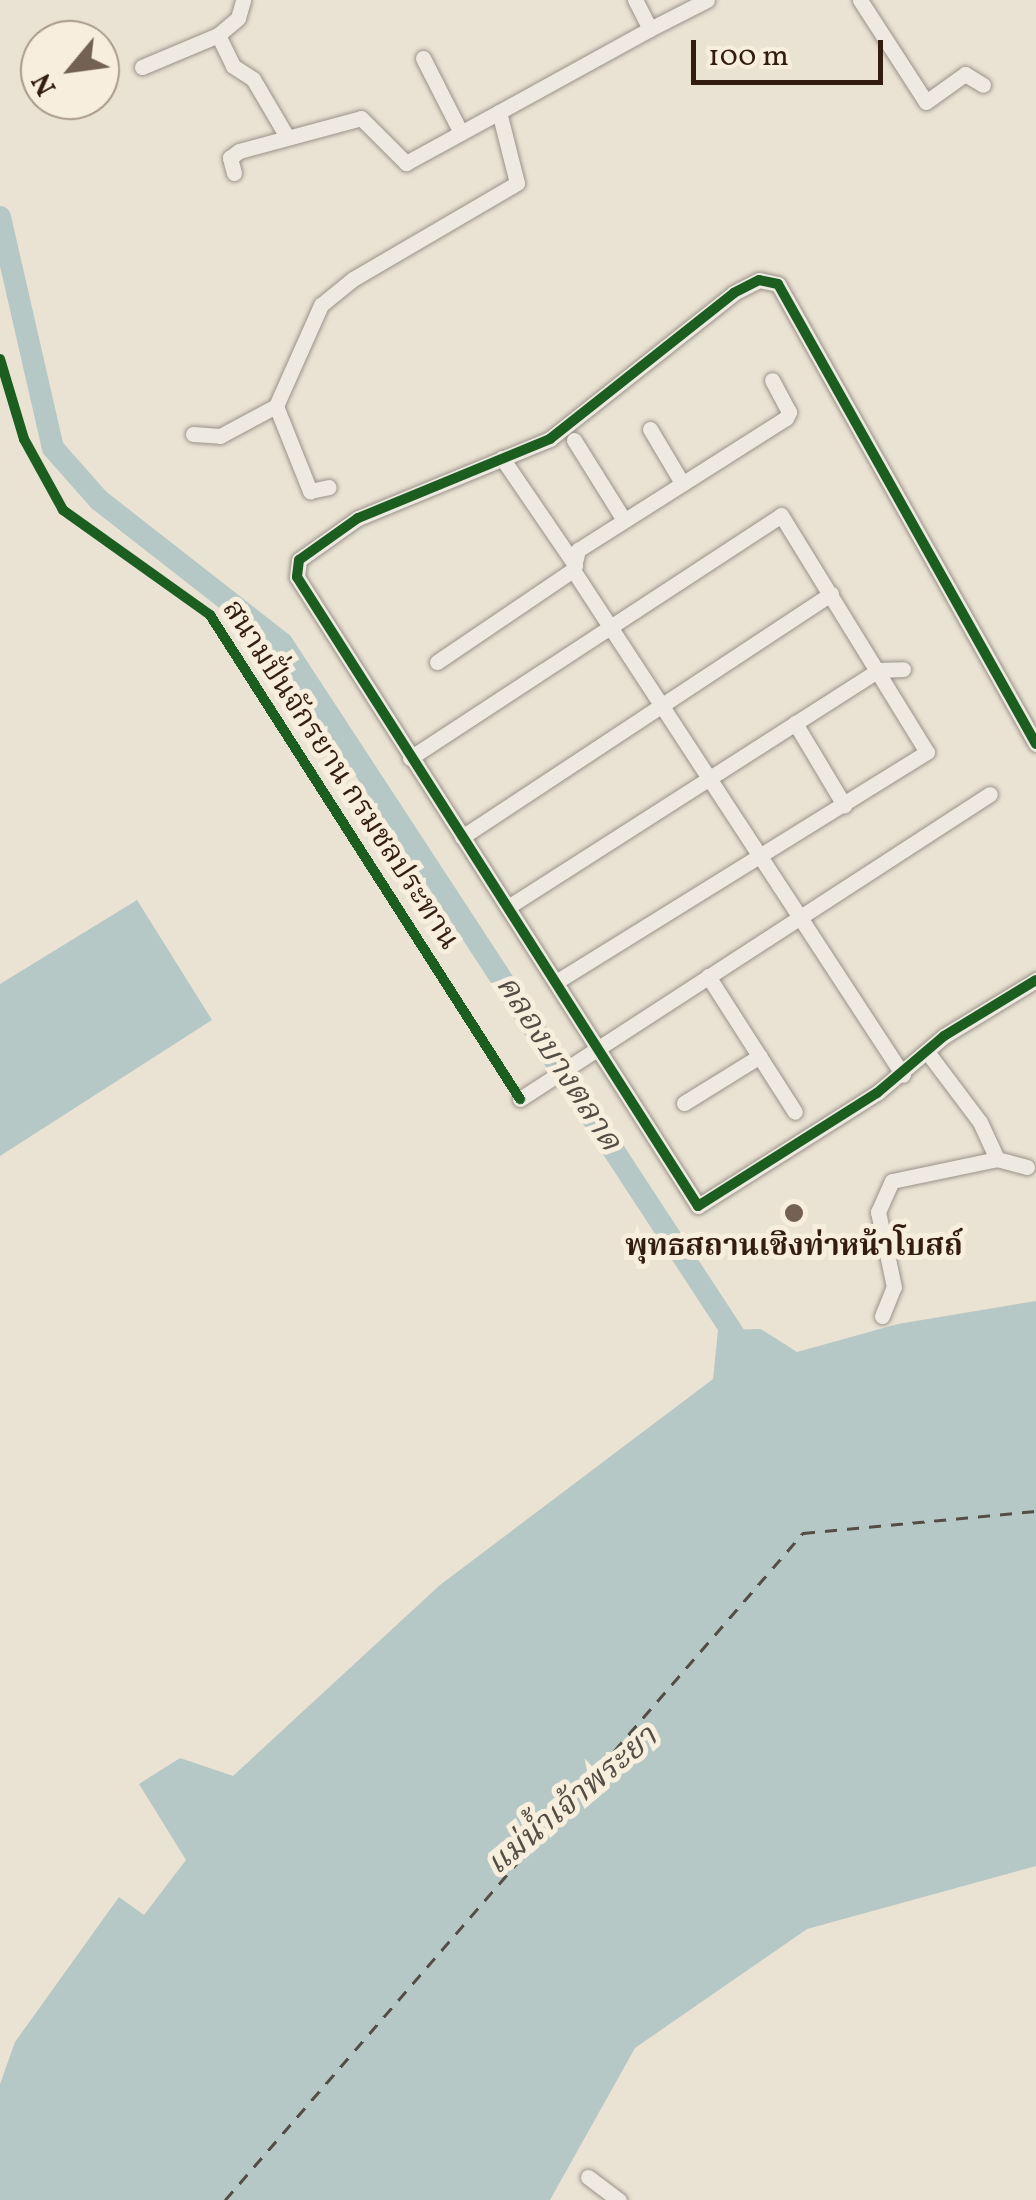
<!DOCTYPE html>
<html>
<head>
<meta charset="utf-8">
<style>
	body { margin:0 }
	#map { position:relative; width:1036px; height:2200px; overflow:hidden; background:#eae2d3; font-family:Vollkorn,"Noto Serif Thai",serif }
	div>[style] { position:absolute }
	.water>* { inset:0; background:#b6c8c6 }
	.river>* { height:22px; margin:-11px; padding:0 11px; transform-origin:11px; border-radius:11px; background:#b6c8c6 }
	.ferry>* { height:2.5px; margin-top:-1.25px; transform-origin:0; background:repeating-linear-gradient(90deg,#534d45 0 12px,transparent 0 22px) }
	.roads { filter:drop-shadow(0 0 2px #999288) drop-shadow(0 0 2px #999288) }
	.minor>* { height:15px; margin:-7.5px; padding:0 7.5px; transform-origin:7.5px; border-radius:7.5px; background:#eeeae2 }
	.cycleway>* { height:10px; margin:-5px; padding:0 5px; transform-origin:5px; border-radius:5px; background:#1b5e20 }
	.dots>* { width:28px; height:28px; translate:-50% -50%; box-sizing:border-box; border:5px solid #f7eedd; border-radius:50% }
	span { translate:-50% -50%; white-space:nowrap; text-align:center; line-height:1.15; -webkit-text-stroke:10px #f7eedd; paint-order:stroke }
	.street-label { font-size:30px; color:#331d10 }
	.poi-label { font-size:30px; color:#331d10; font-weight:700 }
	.water-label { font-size:32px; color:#534d45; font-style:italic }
	.north { position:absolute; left:20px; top:20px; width:100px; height:100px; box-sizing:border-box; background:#f7eedd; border:2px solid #a99a8b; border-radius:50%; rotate:241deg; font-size:28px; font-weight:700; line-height:40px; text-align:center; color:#331d10 }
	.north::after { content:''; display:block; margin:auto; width:35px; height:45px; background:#736254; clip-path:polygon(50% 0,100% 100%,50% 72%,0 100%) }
	.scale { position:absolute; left:691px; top:40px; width:192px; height:45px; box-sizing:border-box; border:5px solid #331d10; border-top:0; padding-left:12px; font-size:30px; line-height:35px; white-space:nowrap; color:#331d10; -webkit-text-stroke:8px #f7eedd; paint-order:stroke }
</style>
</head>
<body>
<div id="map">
	<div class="water">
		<i style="clip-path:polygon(137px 900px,212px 1020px,0 1156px,0 984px)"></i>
		<i style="clip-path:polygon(1036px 1301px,1036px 1866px,807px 1929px,635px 2048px,550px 2200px,0 2200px,0 2084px,15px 2042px,119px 1897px,144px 1915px,186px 1860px,139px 1784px,180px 1758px,233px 1776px,440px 1585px,713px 1379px,718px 1330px,761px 1329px,797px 1352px,898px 1324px)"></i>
	</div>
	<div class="river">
		<i style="left:0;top:217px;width:237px;rotate:77.1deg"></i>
		<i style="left:53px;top:448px;width:69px;rotate:48.5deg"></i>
		<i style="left:99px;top:500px;width:232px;rotate:38deg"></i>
		<i style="left:282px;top:643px;width:852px;rotate:56.83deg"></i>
	</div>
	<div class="ferry">
		<i style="left:225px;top:2200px;width:883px;rotate:-49.09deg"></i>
		<i style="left:803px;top:1533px;width:234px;rotate:-5.4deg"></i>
	</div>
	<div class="roads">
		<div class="minor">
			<i style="left:860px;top:0;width:121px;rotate:57.1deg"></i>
			<i style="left:926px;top:102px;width:48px;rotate:-35.7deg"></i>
			<i style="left:965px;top:74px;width:21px;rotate:31deg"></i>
			<i style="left:650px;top:29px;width:64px;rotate:-27deg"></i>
			<i style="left:218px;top:35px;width:34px;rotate:64deg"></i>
			<i style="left:233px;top:66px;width:24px;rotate:33deg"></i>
			<i style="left:253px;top:79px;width:65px;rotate:59.5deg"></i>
			<i style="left:423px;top:58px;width:84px;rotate:63.1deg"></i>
			<i style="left:142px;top:67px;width:82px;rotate:-22.8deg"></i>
			<i style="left:218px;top:35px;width:26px;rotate:-40deg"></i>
			<i style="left:238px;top:18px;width:19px;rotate:-74deg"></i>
			<i style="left:234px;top:173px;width:16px;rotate:-105deg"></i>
			<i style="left:230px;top:158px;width:11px;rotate:-38deg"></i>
			<i style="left:239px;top:151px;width:126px;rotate:-15.1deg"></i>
			<i style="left:361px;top:118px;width:64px;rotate:45deg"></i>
			<i style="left:406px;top:163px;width:106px;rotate:-28.7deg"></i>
			<i style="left:276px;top:406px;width:92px;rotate:68.2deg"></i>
			<i style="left:310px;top:491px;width:19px;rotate:-12deg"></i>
			<i style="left:650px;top:429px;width:63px;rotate:59.3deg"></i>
			<i style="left:193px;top:434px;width:27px;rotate:4deg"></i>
			<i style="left:220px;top:436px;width:64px;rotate:-28.2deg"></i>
			<i style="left:276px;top:406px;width:111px;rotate:-66deg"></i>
			<i style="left:321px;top:305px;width:41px;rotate:-39.1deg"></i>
			<i style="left:353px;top:279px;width:190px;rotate:-30.3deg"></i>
			<i style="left:517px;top:183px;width:73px;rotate:-104.2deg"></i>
			<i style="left:499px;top:112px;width:172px;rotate:-28.8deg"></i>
			<i style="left:650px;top:29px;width:33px;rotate:-117deg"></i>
			<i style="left:574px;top:440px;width:94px;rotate:58deg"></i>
			<i style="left:502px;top:458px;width:130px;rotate:55.7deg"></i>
			<i style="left:573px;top:570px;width:603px;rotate:56.84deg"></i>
			<i style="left:437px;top:662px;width:164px;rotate:-34.1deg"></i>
			<i style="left:573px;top:570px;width:21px;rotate:-76deg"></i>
			<i style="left:578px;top:550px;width:246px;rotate:-32.4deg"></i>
			<i style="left:786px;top:418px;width:7px;rotate:-63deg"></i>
			<i style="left:789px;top:412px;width:36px;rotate:-118deg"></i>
			<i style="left:795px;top:723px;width:96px;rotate:59.1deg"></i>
			<i style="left:1036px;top:744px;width:527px;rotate:-119.29deg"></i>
			<i style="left:778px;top:284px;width:19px;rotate:-168deg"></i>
			<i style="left:759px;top:280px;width:28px;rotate:153deg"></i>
			<i style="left:734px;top:293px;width:235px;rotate:141.6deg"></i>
			<i style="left:550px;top:439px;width:208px;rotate:157.6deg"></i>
			<i style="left:358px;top:518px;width:72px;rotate:144.6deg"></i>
			<i style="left:299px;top:560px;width:17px;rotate:97deg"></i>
			<i style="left:297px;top:577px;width:746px;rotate:57.48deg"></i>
			<i style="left:698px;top:1206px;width:212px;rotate:-32.3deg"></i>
			<i style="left:877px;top:1093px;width:88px;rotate:-40.4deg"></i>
			<i style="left:944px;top:1036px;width:108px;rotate:-31.3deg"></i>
			<i style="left:410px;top:758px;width:443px;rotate:-33.2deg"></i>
			<i style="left:781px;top:515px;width:278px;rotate:58.4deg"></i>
			<i style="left:927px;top:752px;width:435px;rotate:148.2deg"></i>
			<i style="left:462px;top:837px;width:442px;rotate:-33.4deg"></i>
			<i style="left:508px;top:907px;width:439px;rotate:-32.6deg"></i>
			<i style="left:878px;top:670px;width:25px;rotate:-2deg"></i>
			<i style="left:708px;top:976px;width:161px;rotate:57.4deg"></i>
			<i style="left:928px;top:1053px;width:86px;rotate:53deg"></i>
			<i style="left:980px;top:1122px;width:41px;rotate:65.3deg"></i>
			<i style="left:520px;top:1099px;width:560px;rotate:-32.98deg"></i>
			<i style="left:684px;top:1103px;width:89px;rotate:-31.7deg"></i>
			<i style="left:882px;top:1316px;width:31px;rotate:-68deg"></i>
			<i style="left:894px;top:1287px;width:77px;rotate:-102deg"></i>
			<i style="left:878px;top:1212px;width:34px;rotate:-66deg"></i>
			<i style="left:892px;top:1181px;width:107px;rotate:-11.8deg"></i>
			<i style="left:997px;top:1159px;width:31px;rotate:15deg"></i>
			<i style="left:588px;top:2177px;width:39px;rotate:37deg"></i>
		</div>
	</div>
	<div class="cycleway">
		<i style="left:0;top:359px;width:84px;rotate:73.3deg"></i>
		<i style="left:24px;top:439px;width:81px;rotate:61.2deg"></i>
		<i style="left:63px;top:510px;width:181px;rotate:35.5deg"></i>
		<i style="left:210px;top:615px;width:575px;rotate:57.36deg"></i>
		<i style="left:1036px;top:744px;width:527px;rotate:-119.29deg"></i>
		<i style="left:778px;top:284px;width:19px;rotate:-168deg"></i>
		<i style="left:759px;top:280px;width:28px;rotate:153deg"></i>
		<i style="left:734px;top:293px;width:235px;rotate:141.6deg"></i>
		<i style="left:550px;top:439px;width:208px;rotate:157.6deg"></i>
		<i style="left:358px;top:518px;width:72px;rotate:144.6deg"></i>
		<i style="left:299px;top:560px;width:17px;rotate:97deg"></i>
		<i style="left:297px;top:577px;width:746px;rotate:57.48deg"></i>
		<i style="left:698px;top:1206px;width:212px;rotate:-32.3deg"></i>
		<i style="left:877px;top:1093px;width:88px;rotate:-40.4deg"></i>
		<i style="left:944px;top:1036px;width:108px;rotate:-31.3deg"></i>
	</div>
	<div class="dots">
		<i style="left:794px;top:1213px;background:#736254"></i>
	</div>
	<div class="street-label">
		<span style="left:340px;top:775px;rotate:57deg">สนามปั่นจักรยาน กรมชลประทาน</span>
	</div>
	<div class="poi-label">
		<span style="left:794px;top:1247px">พุทธสถานเชิงท่าหน้าโบสถ์</span>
	</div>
	<div class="water-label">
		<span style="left:557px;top:1064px;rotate:57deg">คลองบางตลาด</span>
		<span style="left:573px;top:1802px;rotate:-40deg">แม่น้ำเจ้าพระยา</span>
	</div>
	<div class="north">N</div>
	<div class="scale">100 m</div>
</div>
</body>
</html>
